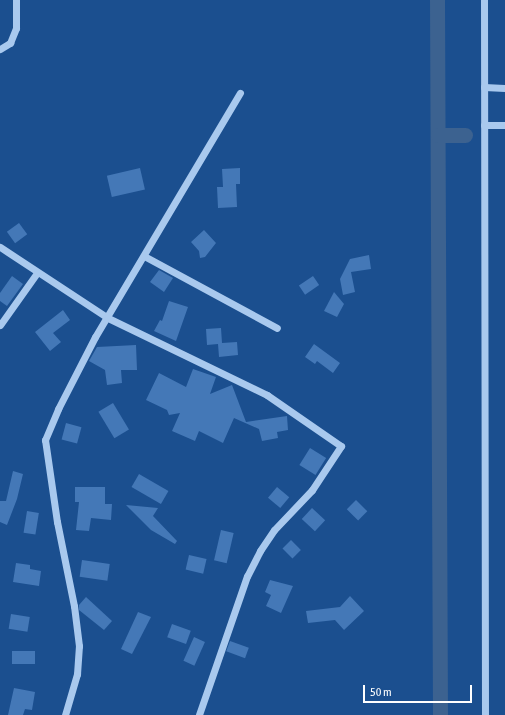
<!DOCTYPE html>
<html>
<head>
<meta charset="utf-8">
<style>
	body { margin:0 }
	#map { position:relative; width:505px; height:715px; overflow:hidden; background:#1b4f8f; font-family:"Asap Condensed",sans-serif }
	div>[style] { position:absolute }
	.canal>* { height:15px; margin:-7.5px; padding:0 7.5px; transform-origin:7.5px; border-radius:7.5px; background:#3c6290 }
	.building>* { inset:0; background:#4478b7; transform-origin:0 0 }
	.minor>* { height:7px; margin:-3.5px; padding:0 3.5px; transform-origin:3.5px; border-radius:3.5px; background:#a9c9ee }
	span { translate:-50% -50%; white-space:nowrap; text-align:center; line-height:1.15; -webkit-text-stroke:3px #1b4f8f; paint-order:stroke }
	.scale { position:absolute; left:363px; top:685px; width:109px; height:18px; box-sizing:border-box; border:2px solid #fff; border-top:0; padding-left:5px; font-size:12px; line-height:14px; white-space:nowrap; color:#fff; -webkit-text-stroke:3px #1b4f8f; paint-order:stroke }
</style>
</head>
<body>
<div id="map">
	<div class="canal">
		<i style="left:437px;top:0;width:715px;rotate:89.76deg"></i>
		<i style="left:438px;top:135px;width:27px"></i>
	</div>
	<div class="building">
		<i style="left:140px;top:168px;width:22px;height:34px;rotate:77deg"></i>
		<i style="clip-path:polygon(240px 168px,240px 184px,236px 184px,237px 207px,218px 208px,217px 187px,223px 187px,222px 169px)"></i>
		<i style="left:19px;top:223px;width:14px;height:15px;rotate:54deg"></i>
		<i style="clip-path:polygon(204px 230px,216px 243px,205px 257px,200px 258px,199px 251px,191px 242px)"></i>
		<i style="clip-path:polygon(369px 255px,371px 269px,351px 272px,355px 292px,343px 295px,340px 279px,350px 259px)"></i>
		<i style="clip-path:polygon(159px 270px,173px 278px,164px 292px,150px 282px)"></i>
		<i style="clip-path:polygon(12px 276px,23px 284px,7px 306px,0 301px,0 293px)"></i>
		<i style="left:313px;top:276px;width:11px;height:17px;rotate:56deg"></i>
		<i style="clip-path:polygon(334px 292px,344px 304px,337px 317px,324px 311px)"></i>
		<i style="clip-path:polygon(169px 301px,188px 307px,176px 341px,154px 331px,160px 320px,162px 321px)"></i>
		<i style="clip-path:polygon(63px 310px,70px 320px,53px 333px,61px 342px,50px 351px,35px 332px)"></i>
		<i style="clip-path:polygon(221px 328px,222px 343px,237px 342px,238px 355px,219px 357px,218px 344px,207px 345px,206px 329px)"></i>
		<i style="clip-path:polygon(314px 344px,340px 363px,333px 373px,317px 361px,315px 364px,305px 357px)"></i>
		<i style="clip-path:polygon(136px 345px,137px 370px,121px 370px,122px 383px,107px 385px,105px 370px,89px 361px,97px 347px)"></i>
		<i style="clip-path:polygon(193px 369px,216px 377px,210px 394px,232px 385px,246px 422px,287px 416px,288px 430px,277px 432px,278px 438px,262px 441px,259px 429px,234px 418px,223px 443px,199px 431px,195px 441px,172px 431px,180px 413px,169px 415px,167px 410px,146px 400px,159px 373px,186px 387px)"></i>
		<i style="left:113px;top:403px;width:31px;height:17px;rotate:59deg"></i>
		<i style="left:66px;top:423px;width:16px;height:17px;rotate:15deg"></i>
		<i style="left:310px;top:448px;width:19px;height:20px;rotate:32deg"></i>
		<i style="clip-path:polygon(13px 471px,23px 474px,17px 499px,7px 525px,0 522px,0 501px,6px 501px)"></i>
		<i style="left:139px;top:474px;width:34px;height:15px;rotate:30deg"></i>
		<i style="clip-path:polygon(75px 487px,105px 487px,105px 504px,112px 504px,111px 520px,91px 518px,89px 531px,76px 530px,79px 502px,75px 502px)"></i>
		<i style="left:277px;top:487px;width:16px;height:14px;rotate:40deg"></i>
		<i style="left:356px;top:500px;width:16px;height:13px;rotate:45deg"></i>
		<i style="clip-path:polygon(126px 505px,158px 508px,153px 516px,177px 541px,175px 544px,151px 530px)"></i>
		<i style="left:312px;top:508px;width:18px;height:15px;rotate:43deg"></i>
		<i style="left:27px;top:511px;width:12px;height:22px;rotate:9deg"></i>
		<i style="left:221px;top:530px;width:13px;height:31px;rotate:13deg"></i>
		<i style="left:291px;top:540px;width:14px;height:12px;rotate:45deg"></i>
		<i style="left:189px;top:555px;width:18px;height:15px;rotate:13deg"></i>
		<i style="left:82px;top:560px;width:28px;height:17px;rotate:8deg"></i>
		<i style="clip-path:polygon(16px 563px,30px 565px,30px 569px,41px 571px,39px 586px,13px 582px)"></i>
		<i style="clip-path:polygon(270px 580px,293px 586px,281px 613px,266px 606px,271px 595px,265px 592px)"></i>
		<i style="clip-path:polygon(350px 596px,364px 611px,344px 630px,335px 620px,308px 623px,306px 611px,340px 607px)"></i>
		<i style="clip-path:polygon(86px 597px,112px 621px,104px 630px,79px 610px,79px 605px)"></i>
		<i style="clip-path:polygon(138px 612px,151px 617px,132px 654px,121px 649px)"></i>
		<i style="left:11px;top:614px;width:19px;height:15px;rotate:9deg"></i>
		<i style="left:172px;top:624px;width:20px;height:14px;rotate:20deg"></i>
		<i style="left:194px;top:637px;width:12px;height:26px;rotate:24deg"></i>
		<i style="left:230px;top:641px;width:20px;height:11px;rotate:20deg"></i>
		<i style="left:12px;top:651px;width:23px;height:13px"></i>
		<i style="clip-path:polygon(14px 688px,35px 692px,32px 710px,25px 709px,23px 715px,8px 715px)"></i>
	</div>
	<div class="minor">
		<i style="left:484px;top:0;width:715px;rotate:89.92deg"></i>
		<i style="left:0;top:49px;width:12px;rotate:-31deg"></i>
		<i style="left:10px;top:43px;width:16px;rotate:-68deg"></i>
		<i style="left:16px;top:28px;width:28px;rotate:-90deg"></i>
		<i style="left:484px;top:87px;width:21px;rotate:3deg"></i>
		<i style="left:484px;top:125px;width:21px"></i>
		<i style="left:0;top:247px;width:129px;rotate:33.3deg"></i>
		<i style="left:108px;top:318px;width:177px;rotate:25.8deg"></i>
		<i style="left:267px;top:395px;width:90px;rotate:34.6deg"></i>
		<i style="left:341px;top:446px;width:53px;rotate:123.4deg"></i>
		<i style="left:312px;top:490px;width:55px;rotate:133.5deg"></i>
		<i style="left:274px;top:530px;width:25px;rotate:124deg"></i>
		<i style="left:260px;top:551px;width:28px;rotate:117deg"></i>
		<i style="left:247px;top:576px;width:147px;rotate:109.1deg"></i>
		<i style="left:144px;top:256px;width:151px;rotate:28.4deg"></i>
		<i style="left:0;top:325px;width:64px;rotate:-54.6deg"></i>
		<i style="left:65px;top:715px;width:43px;rotate:-73.7deg"></i>
		<i style="left:77px;top:674px;width:28px;rotate:-86deg"></i>
		<i style="left:79px;top:646px;width:40px;rotate:-97.1deg"></i>
		<i style="left:74px;top:606px;width:86px;rotate:-101.4deg"></i>
		<i style="left:57px;top:522px;width:83px;rotate:-98.3deg"></i>
		<i style="left:45px;top:440px;width:34px;rotate:-67deg"></i>
		<i style="left:58px;top:409px;width:81px;rotate:-62.8deg"></i>
		<i style="left:95px;top:337px;width:284px;rotate:-59.3deg"></i>
	</div>
	<div class="scale">50 m</div>
</div>
</body>
</html>
